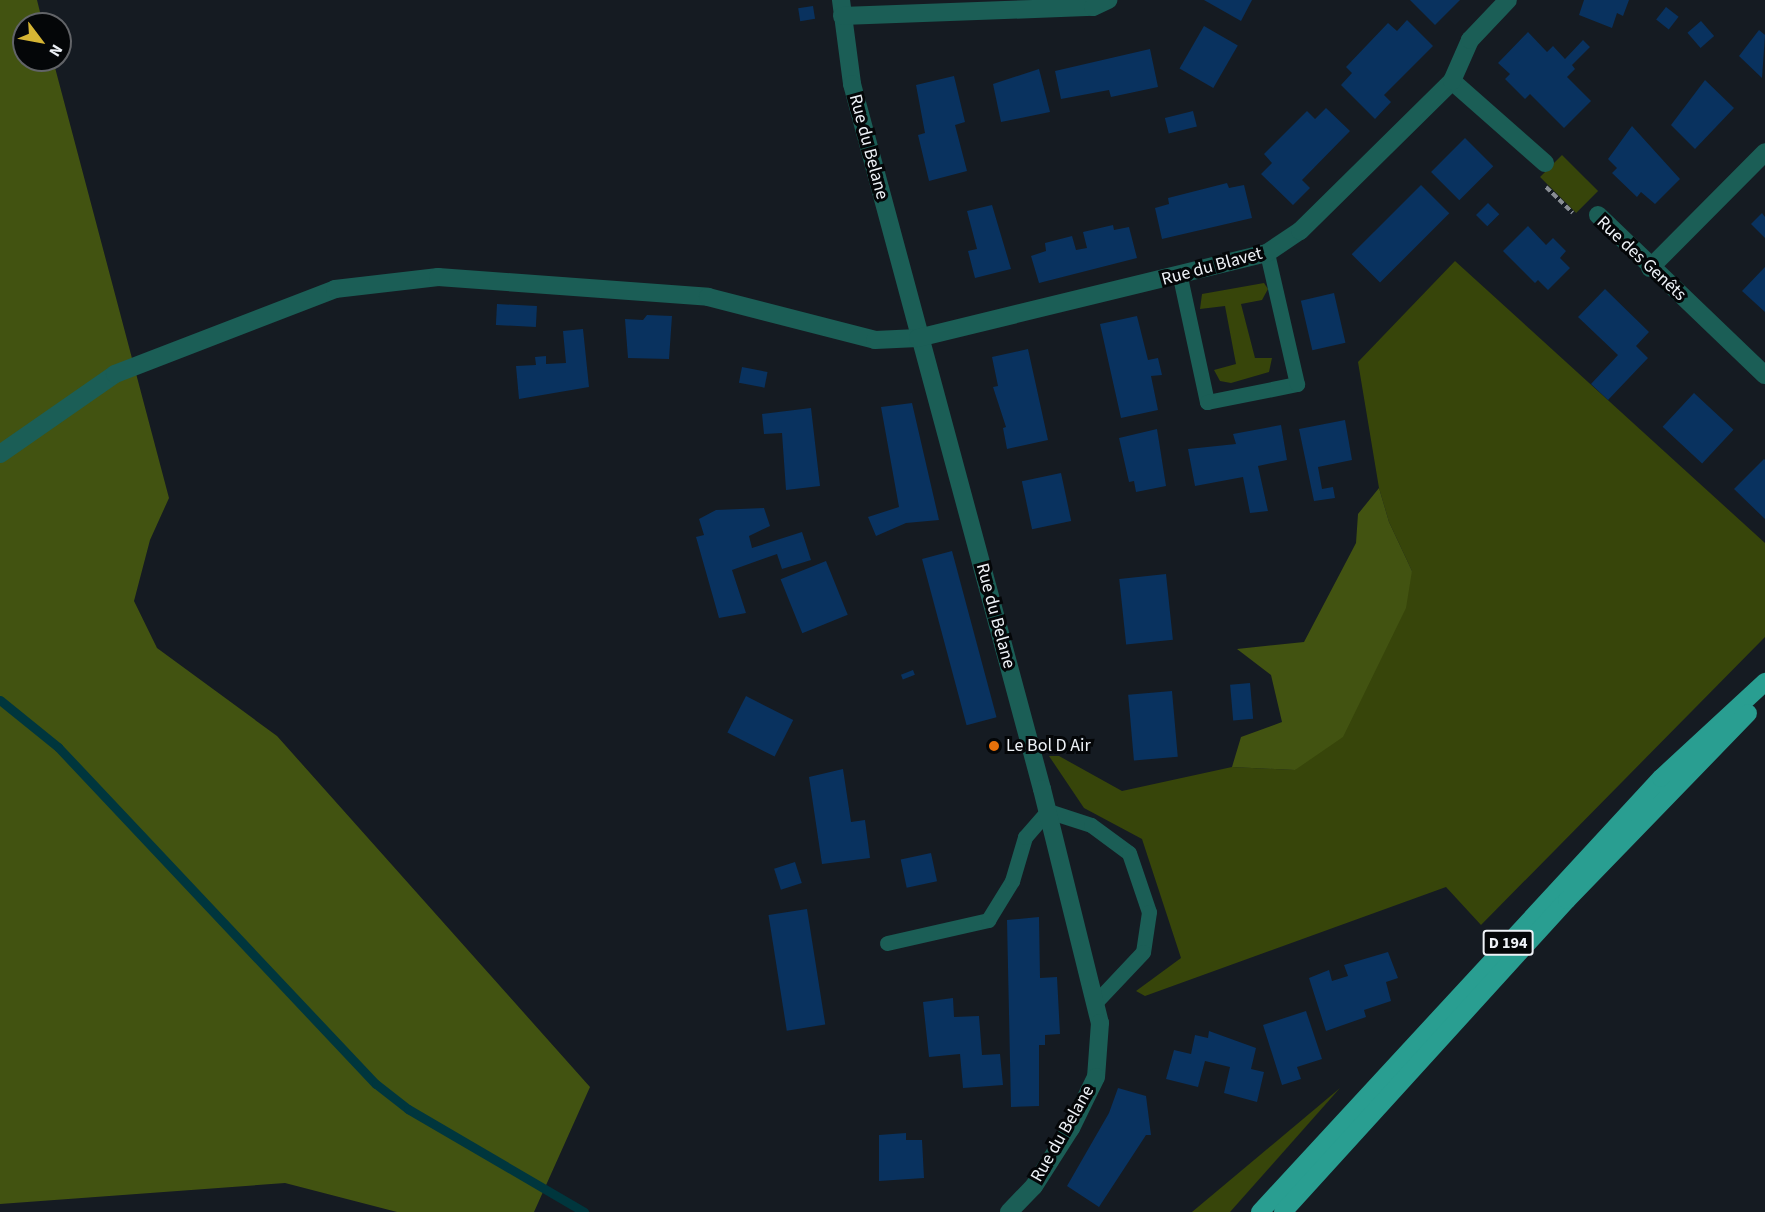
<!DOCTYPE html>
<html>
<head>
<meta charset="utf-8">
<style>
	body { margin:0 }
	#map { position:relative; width:1765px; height:1212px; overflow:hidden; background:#151b22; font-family:"Source Sans 3",sans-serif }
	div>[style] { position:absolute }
	.green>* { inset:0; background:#37450a; transform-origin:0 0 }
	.forest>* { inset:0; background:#425311 }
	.stream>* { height:9px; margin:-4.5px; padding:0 4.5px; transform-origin:4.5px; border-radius:4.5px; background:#00363d }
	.building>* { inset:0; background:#09325f; transform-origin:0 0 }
	.path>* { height:4px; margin-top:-2px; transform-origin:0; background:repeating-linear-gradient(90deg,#888d93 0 6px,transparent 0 9px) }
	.service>* { height:15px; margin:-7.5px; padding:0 7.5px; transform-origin:7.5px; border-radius:7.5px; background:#1b5e56 }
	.minor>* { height:18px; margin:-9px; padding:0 9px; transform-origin:9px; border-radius:9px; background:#1b5e56 }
	.primary>* { height:18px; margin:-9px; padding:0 9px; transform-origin:9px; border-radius:9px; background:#299e91 }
	.dots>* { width:16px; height:16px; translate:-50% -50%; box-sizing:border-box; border:3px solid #040608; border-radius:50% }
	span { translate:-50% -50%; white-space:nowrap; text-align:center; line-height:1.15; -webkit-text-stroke:6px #040608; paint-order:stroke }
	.shield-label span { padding:2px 4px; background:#040608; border:2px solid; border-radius:4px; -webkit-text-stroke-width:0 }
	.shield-label { font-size:16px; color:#eef2f7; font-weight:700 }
	.street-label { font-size:18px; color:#eef2f7 }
	.poi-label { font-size:18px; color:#eef2f7 }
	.left { translate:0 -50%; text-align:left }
	.north { position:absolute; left:12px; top:12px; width:60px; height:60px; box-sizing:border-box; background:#040608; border:2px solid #626468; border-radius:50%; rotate:122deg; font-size:16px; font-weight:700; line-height:24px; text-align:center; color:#eef2f7 }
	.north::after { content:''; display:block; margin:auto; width:21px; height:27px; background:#d6b534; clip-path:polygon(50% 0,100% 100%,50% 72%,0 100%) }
</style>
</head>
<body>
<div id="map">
	<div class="green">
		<i style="left:1562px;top:155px;width:51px;height:31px;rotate:45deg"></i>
		<i style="clip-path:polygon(1455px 261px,1765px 543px,1765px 637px,1481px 925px,1446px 887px,1145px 996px,1136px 991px,1181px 958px,1142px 839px,1084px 808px,1049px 756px,1059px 756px,1122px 791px,1232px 767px,1295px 770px,1412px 571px,1389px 522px,1379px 488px,1358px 362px)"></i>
		<i style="clip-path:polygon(1264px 283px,1268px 289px,1262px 300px,1241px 304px,1255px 358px,1272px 358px,1269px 372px,1231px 383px,1220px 381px,1214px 370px,1236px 364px,1225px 306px,1200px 309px,1202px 294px)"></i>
		<i style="clip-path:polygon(1340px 1088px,1230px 1212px,1192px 1212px)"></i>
	</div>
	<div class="forest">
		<i style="clip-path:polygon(0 0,37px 0,43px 24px,24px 24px,24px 60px,53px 60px,169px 498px,150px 540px,134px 601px,157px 648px,277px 736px,590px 1087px,534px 1212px,397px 1212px,285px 1183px,0 1204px)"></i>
		<i style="clip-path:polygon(1379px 488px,1389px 522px,1412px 571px,1406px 608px,1343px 737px,1295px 770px,1232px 767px,1241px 737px,1282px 722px,1271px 675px,1237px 649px,1304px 642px,1356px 543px,1358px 514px)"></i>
	</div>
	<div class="stream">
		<i style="left:0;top:700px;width:75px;rotate:39deg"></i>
		<i style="left:58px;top:747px;width:463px;rotate:46.7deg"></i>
		<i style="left:376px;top:1084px;width:41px;rotate:38deg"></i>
		<i style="left:408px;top:1109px;width:204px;rotate:30.3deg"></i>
	</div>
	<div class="building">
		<i style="clip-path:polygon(1204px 0,1252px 0,1241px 21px)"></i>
		<i style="clip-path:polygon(1410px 0,1460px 0,1435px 25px)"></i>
		<i style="clip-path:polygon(1584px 0,1629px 0,1623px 16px,1617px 13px,1612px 28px,1579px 15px)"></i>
		<i style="left:813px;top:6px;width:13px;height:15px;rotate:81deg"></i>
		<i style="left:1666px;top:7px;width:16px;height:16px;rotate:38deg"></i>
		<i style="clip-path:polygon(1407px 20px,1433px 46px,1384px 95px,1391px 102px,1375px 119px,1341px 85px,1352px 73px,1346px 67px,1388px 23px,1397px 31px)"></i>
		<i style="left:1701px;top:21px;width:20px;height:18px;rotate:49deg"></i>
		<i style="left:1204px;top:26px;width:39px;height:49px;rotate:30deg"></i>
		<i style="clip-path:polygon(1759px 30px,1765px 35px,1762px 78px,1739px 56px)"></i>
		<i style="clip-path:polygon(1528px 32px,1547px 52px,1553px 46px,1565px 59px,1583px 40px,1590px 47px,1572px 65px,1575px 69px,1567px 77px,1591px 101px,1564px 128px,1530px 94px,1525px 99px,1505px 79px,1510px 74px,1498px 63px)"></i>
		<i style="clip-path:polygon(1150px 49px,1158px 87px,1111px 97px,1109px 90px,1061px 99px,1055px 71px)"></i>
		<i style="clip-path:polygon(1039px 69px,1050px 112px,1001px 122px,993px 84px)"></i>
		<i style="clip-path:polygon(954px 76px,965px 122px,955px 125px,967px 171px,929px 181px,918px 135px,925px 133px,916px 85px)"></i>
		<i style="clip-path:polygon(1705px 80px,1734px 108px,1695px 149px,1671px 125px)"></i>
		<i style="clip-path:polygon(1326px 108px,1350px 131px,1302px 180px,1310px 188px,1293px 205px,1261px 174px,1272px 163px,1264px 154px,1307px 111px,1315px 119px)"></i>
		<i style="left:1193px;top:111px;width:16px;height:29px;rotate:76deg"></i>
		<i style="clip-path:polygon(1632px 126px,1680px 179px,1655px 204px,1641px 192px,1637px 197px,1612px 173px,1617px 168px,1608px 159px)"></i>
		<i style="left:1465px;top:138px;width:40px;height:48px;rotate:45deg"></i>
		<i style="clip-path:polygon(1227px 183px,1229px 188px,1244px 185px,1252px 218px,1162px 239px,1155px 208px,1169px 204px,1168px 198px)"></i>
		<i style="left:1421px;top:185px;width:40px;height:98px;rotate:45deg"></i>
		<i style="left:1488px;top:203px;width:16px;height:17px;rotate:45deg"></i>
		<i style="clip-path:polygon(992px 205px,1011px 269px,975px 278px,968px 251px,977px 249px,967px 211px)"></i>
		<i style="clip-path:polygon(1762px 213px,1765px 217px,1765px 238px,1751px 224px)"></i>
		<i style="clip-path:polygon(1113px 225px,1114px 230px,1129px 227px,1137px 258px,1039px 283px,1031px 256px,1046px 251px,1045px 243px,1072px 236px,1076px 250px,1087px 248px,1083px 232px)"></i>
		<i style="clip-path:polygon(1528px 226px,1546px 245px,1553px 238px,1566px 251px,1560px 258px,1570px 268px,1548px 290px,1538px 280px,1535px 283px,1503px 251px)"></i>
		<i style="clip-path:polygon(1765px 267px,1765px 312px,1742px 291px)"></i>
		<i style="clip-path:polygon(1605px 289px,1649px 332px,1636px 346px,1648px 358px,1608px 400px,1591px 384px,1618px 355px,1578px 317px)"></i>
		<i style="left:1334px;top:293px;width:51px;height:34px;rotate:77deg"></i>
		<i style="left:497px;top:304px;width:40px;height:21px;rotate:3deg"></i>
		<i style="clip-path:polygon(647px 315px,672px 316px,669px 359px,628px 358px,625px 319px,643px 320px)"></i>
		<i style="clip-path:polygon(1137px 316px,1148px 360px,1158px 358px,1162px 375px,1151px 376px,1158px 410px,1121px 418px,1100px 324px)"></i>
		<i style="clip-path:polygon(583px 329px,589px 387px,519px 399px,516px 366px,536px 365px,535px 357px,546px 356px,546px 364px,566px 363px,563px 331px)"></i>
		<i style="clip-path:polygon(1028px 349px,1048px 440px,1007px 449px,1003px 428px,1006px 427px,993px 387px,998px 386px,992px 357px)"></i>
		<i style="left:742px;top:367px;width:26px;height:16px;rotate:11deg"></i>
		<i style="left:1694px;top:393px;width:54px;height:46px;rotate:43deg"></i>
		<i style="clip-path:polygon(912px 403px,939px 520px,906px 523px,876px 536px,868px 517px,899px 507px,881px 407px)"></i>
		<i style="clip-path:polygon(811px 408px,820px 486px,786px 490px,782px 433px,764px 434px,762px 414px)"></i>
		<i style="clip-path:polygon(1345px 420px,1352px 460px,1318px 467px,1322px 489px,1333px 487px,1335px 498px,1314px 501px,1299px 429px)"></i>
		<i style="clip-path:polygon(1281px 425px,1287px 460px,1258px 466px,1268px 511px,1250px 513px,1243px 477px,1195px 486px,1188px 449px,1236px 444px,1233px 434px)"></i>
		<i style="clip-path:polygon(1157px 429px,1166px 486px,1136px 492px,1134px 481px,1129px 482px,1119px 438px)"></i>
		<i style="clip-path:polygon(1764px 459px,1765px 460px,1765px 519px,1734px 489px)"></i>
		<i style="left:1061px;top:473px;width:49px;height:40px;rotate:78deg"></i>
		<i style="clip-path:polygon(764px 508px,770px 526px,749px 536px,752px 548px,802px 532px,811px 560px,782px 569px,777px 554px,732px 570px,746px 613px,719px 618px,696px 537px,704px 535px,699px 519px,716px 510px)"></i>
		<i style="left:952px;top:551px;width:172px;height:31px;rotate:75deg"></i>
		<i style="left:826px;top:561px;width:58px;height:49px;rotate:68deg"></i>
		<i style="left:1166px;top:574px;width:66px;height:47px;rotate:84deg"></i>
		<i style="left:913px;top:670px;width:5px;height:13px;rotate:68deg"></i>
		<i style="left:1250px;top:683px;width:36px;height:20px;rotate:85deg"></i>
		<i style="left:1172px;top:691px;width:66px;height:44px;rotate:85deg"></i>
		<i style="left:746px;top:696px;width:53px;height:41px;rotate:27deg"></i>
		<i style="clip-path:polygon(843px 769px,851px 822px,865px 820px,870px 858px,822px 864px,809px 777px)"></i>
		<i style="left:931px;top:853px;width:29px;height:31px;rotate:78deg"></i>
		<i style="left:795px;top:862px;width:22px;height:22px;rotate:72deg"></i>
		<i style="left:807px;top:909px;width:117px;height:39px;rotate:81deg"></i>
		<i style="clip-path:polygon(1039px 917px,1040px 978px,1057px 977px,1060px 1034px,1045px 1035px,1045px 1045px,1039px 1045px,1039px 1106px,1011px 1107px,1007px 920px)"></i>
		<i style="clip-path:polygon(1388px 952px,1398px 978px,1386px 982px,1391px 1001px,1364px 1010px,1366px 1017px,1326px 1031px,1309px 978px,1329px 970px,1332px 981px,1348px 976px,1344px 965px)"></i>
		<i style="clip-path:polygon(953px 998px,954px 1017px,979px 1016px,982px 1055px,1000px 1054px,1003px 1085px,963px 1088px,960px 1054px,929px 1057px,923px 1002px)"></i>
		<i style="clip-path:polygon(1306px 1011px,1322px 1059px,1297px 1067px,1301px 1079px,1282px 1085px,1263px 1025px)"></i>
		<i style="clip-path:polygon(1209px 1031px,1256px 1048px,1251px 1069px,1264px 1072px,1257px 1102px,1224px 1093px,1230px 1067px,1205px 1061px,1198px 1087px,1166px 1079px,1174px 1050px,1191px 1054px,1195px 1035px,1208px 1038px)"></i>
		<i style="clip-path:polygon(1118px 1088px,1146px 1096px,1151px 1135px,1146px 1135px,1099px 1207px,1067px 1186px,1109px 1113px)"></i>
		<i style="clip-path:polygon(906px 1133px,906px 1140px,922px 1140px,924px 1178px,879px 1181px,879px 1135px)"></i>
	</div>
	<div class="path">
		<i style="left:1546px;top:187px;width:37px;rotate:44deg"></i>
	</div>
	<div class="service">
		<i style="left:1180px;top:277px;width:128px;rotate:77.8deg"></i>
		<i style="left:1207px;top:402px;width:92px;rotate:-11.3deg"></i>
		<i style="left:1297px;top:384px;width:134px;rotate:-102.9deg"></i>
		<i style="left:887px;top:943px;width:104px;rotate:-12.8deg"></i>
		<i style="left:988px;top:920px;width:46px;rotate:-58.4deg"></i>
		<i style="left:1012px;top:881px;width:46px;rotate:-73.5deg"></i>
		<i style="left:1025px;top:837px;width:35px;rotate:-49deg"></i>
		<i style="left:1048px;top:811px;width:45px;rotate:18deg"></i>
		<i style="left:1091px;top:825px;width:47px;rotate:36.4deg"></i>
		<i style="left:1129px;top:853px;width:62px;rotate:71.3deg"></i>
		<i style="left:1149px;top:912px;width:40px;rotate:98.5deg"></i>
		<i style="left:1143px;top:952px;width:70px;rotate:133.3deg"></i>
	</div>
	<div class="minor">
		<i style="left:841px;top:0;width:85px;rotate:82.5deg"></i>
		<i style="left:852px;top:84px;width:730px;rotate:74.92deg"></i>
		<i style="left:1042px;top:789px;width:241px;rotate:76.1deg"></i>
		<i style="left:1100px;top:1023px;width:54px;rotate:94.2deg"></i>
		<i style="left:1096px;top:1077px;width:57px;rotate:116.1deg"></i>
		<i style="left:1071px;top:1128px;width:69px;rotate:122.5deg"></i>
		<i style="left:1034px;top:1186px;width:36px;rotate:134deg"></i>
		<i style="left:842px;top:16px;width:251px;rotate:-2.1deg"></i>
		<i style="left:1093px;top:7px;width:17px;rotate:-25deg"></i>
		<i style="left:1452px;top:81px;width:124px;rotate:41.4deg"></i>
		<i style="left:1598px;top:215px;width:231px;rotate:43.8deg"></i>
		<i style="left:1650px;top:268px;width:163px;rotate:-45.2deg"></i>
		<i style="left:0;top:454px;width:140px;rotate:-34.8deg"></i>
		<i style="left:115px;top:374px;width:236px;rotate:-21.1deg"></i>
		<i style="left:335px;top:289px;width:104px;rotate:-6.6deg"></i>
		<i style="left:438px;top:277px;width:271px;rotate:4.2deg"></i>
		<i style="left:708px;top:297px;width:172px;rotate:14.4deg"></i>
		<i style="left:875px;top:340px;width:43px;rotate:-2.7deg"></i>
		<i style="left:918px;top:338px;width:359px;rotate:-13.7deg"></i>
		<i style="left:1267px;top:253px;width:40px;rotate:-34deg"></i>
		<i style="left:1300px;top:231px;width:214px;rotate:-44.6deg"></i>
		<i style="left:1452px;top:81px;width:45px;rotate:-66.3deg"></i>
		<i style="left:1470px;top:40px;width:55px;rotate:-46.5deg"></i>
	</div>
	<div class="primary">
		<i style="left:1260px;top:1212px;width:591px;rotate:-47.26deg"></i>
		<i style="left:1661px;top:778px;width:142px;rotate:-42.7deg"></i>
		<i style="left:1283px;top:1212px;width:422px;rotate:-47.7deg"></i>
		<i style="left:1567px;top:900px;width:260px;rotate:-45.9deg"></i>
	</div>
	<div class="dots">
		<i style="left:994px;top:746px;background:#e8710a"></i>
	</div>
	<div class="shield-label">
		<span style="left:1508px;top:943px">D 194</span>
	</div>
	<div class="street-label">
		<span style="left:868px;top:147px;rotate:75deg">Rue du Belane</span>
		<span style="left:1641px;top:259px;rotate:43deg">Rue des Genêts</span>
		<span style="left:1212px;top:267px;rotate:-15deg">Rue du Blavet</span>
		<span style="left:995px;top:616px;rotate:75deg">Rue du Belane</span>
		<span style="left:1063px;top:1134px;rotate:-60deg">Rue du Belane</span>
	</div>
	<div class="poi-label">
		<span class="left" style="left:1006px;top:746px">Le Bol D Air</span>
	</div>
	<div class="north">N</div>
</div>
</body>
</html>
